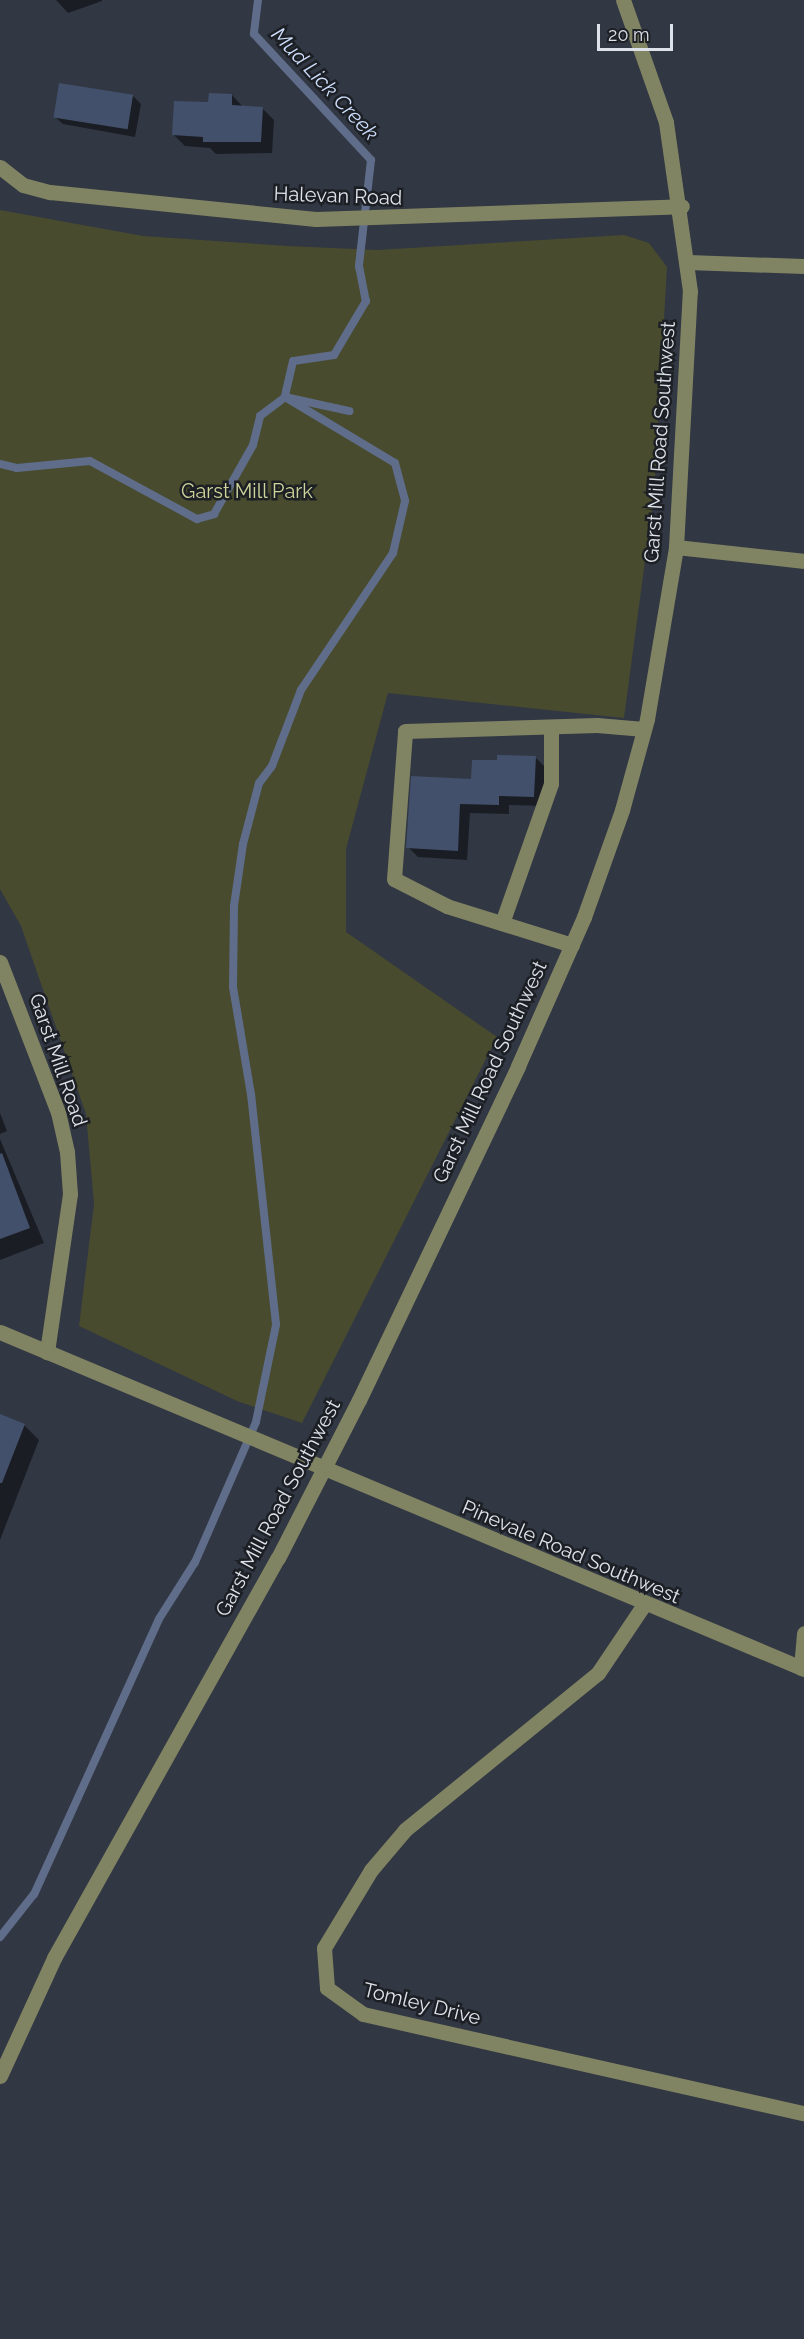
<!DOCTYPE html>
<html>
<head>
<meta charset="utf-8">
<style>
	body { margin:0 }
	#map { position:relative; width:804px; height:2339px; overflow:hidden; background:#313743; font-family:Raleway,sans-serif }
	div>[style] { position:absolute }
	.green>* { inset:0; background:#484b2e }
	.shadow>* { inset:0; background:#0007 }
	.stream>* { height:8px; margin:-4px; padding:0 4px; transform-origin:4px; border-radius:4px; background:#5f6d8a }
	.building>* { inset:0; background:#43506b; transform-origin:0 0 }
	.minor>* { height:15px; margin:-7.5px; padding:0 7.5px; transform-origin:7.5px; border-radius:7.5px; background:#818462 }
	span { translate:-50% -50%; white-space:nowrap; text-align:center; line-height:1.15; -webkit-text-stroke:5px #1c1f24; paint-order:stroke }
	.street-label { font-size:20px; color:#dde1e9 }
	.park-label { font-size:20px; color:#ced499 }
	.water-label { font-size:21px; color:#cddefd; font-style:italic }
	.scale { position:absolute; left:597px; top:24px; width:76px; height:27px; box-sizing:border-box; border:3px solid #dde1e9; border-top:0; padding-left:8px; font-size:18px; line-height:21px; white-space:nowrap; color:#dde1e9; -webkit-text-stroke:4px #1c1f24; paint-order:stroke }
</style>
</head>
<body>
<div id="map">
	<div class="green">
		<i style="clip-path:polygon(0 210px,143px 236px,288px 246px,377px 250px,624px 235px,649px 243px,667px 267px,654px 494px,624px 718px,388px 693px,346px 849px,346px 932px,497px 1037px,302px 1423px,237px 1401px,79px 1326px,94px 1204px,86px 1114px,21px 926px,0 889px)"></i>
	</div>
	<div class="shadow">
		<i style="clip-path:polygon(56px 0,102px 0,102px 1px,68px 13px)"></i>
		<i style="clip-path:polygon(232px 95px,243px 107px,262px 108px,274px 120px,272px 153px,216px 154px,210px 148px,185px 146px,173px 134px,210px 104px)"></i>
		<i style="clip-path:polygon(133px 96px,141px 104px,135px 137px,63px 124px,55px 117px)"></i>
		<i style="clip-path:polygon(535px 757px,545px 767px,544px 806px,509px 805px,509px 814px,470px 813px,467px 860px,418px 857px,408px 847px,498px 762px)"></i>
		<i style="clip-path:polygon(0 1113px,7px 1131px,0 1134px)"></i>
		<i style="clip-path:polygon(0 1139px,44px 1243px,0 1260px)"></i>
		<i style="clip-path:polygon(0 1416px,24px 1425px,39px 1440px,0 1540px)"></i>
	</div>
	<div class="stream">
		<i style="left:258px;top:0;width:34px;rotate:97deg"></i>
		<i style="left:254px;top:34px;width:172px;rotate:47.1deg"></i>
		<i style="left:371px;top:160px;width:107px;rotate:96.5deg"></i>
		<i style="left:359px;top:266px;width:36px;rotate:79deg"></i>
		<i style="left:366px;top:301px;width:63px;rotate:120.7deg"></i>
		<i style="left:334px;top:355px;width:41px;rotate:171.7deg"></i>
		<i style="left:293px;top:361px;width:37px;rotate:103deg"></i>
		<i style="left:285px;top:397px;width:66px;rotate:12.3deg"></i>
		<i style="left:0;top:464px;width:17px;rotate:13deg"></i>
		<i style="left:17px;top:468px;width:73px;rotate:-5.5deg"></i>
		<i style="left:90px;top:461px;width:122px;rotate:28.5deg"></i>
		<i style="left:197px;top:519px;width:18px;rotate:-16deg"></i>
		<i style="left:214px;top:514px;width:79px;rotate:-60.5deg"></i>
		<i style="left:253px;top:445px;width:30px;rotate:-76deg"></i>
		<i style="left:260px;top:416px;width:31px;rotate:-37deg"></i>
		<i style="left:285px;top:397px;width:128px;rotate:31deg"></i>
		<i style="left:395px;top:463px;width:39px;rotate:75deg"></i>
		<i style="left:405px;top:501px;width:53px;rotate:103deg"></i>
		<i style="left:393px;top:553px;width:165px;rotate:123.9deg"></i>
		<i style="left:301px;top:690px;width:81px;rotate:110.9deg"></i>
		<i style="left:272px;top:766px;width:21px;rotate:127deg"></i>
		<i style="left:259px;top:783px;width:63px;rotate:104.7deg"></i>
		<i style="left:243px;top:844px;width:63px;rotate:98.3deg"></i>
		<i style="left:234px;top:906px;width:81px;rotate:90.7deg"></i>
		<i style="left:233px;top:987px;width:109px;rotate:80.5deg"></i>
		<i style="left:251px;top:1094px;width:232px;rotate:83.8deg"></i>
		<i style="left:276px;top:1325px;width:99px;rotate:101.7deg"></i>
		<i style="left:256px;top:1422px;width:153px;rotate:113.5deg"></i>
		<i style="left:195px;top:1562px;width:67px;rotate:122.3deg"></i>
		<i style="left:159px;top:1619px;width:302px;rotate:114.4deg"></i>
		<i style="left:34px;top:1894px;width:55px;rotate:128.3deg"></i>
	</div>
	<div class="building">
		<i style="left:59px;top:83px;width:75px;height:35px;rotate:9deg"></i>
		<i style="clip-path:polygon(209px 93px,232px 94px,232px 105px,263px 107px,261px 142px,203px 142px,203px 137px,172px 135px,174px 101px,208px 102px)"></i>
		<i style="clip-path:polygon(497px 755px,536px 756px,534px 797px,499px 796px,499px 805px,460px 804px,458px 851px,406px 848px,411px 776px,471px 779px,472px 760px,497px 760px)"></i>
		<i style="clip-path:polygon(2px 1153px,30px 1228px,0 1239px,0 1154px)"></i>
		<i style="clip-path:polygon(0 1414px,25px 1424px,2px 1483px,0 1483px)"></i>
	</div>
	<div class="minor">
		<i style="left:0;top:167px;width:29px;rotate:38deg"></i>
		<i style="left:23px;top:185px;width:28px;rotate:15deg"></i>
		<i style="left:50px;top:192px;width:267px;rotate:5.8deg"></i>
		<i style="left:316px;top:219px;width:366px;rotate:-2deg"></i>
		<i style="left:688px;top:262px;width:116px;rotate:2deg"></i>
		<i style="left:676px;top:547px;width:129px;rotate:6.2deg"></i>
		<i style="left:502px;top:923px;width:147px;rotate:-70.6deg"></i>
		<i style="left:551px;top:784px;width:55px;rotate:-90deg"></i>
		<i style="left:572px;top:945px;width:131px;rotate:-162.7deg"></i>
		<i style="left:447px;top:906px;width:59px;rotate:-153deg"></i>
		<i style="left:394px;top:879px;width:148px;rotate:-85.7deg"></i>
		<i style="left:405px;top:731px;width:192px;rotate:-1.8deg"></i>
		<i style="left:597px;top:725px;width:47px;rotate:4.9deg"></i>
		<i style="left:0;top:962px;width:161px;rotate:68.9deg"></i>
		<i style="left:58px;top:1112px;width:41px;rotate:77.3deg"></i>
		<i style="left:67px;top:1152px;width:42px;rotate:85.9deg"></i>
		<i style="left:70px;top:1194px;width:160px;rotate:98.3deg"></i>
		<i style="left:0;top:1332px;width:872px;rotate:22.74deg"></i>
		<i style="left:643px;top:1606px;width:81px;rotate:123.9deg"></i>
		<i style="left:598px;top:1673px;width:249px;rotate:140.9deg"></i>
		<i style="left:405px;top:1830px;width:52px;rotate:130.4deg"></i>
		<i style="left:371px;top:1870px;width:91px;rotate:121.1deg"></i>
		<i style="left:324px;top:1948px;width:40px;rotate:85.7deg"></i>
		<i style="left:327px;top:1988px;width:44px;rotate:35.8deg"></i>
		<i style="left:363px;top:2014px;width:452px;rotate:12.7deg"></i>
		<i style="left:801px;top:1668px;width:35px;rotate:-85deg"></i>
		<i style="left:0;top:2076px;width:130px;rotate:-65.4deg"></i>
		<i style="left:54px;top:1958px;width:458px;rotate:-60.8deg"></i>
		<i style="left:278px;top:1558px;width:178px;rotate:-62.9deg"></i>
		<i style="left:359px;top:1400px;width:370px;rotate:-64.5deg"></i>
		<i style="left:518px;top:1066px;width:163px;rotate:-66.1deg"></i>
		<i style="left:584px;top:917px;width:114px;rotate:-70.4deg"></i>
		<i style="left:622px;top:810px;width:94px;rotate:-74.6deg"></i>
		<i style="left:647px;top:719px;width:174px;rotate:-80.4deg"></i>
		<i style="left:676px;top:547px;width:256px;rotate:-86.9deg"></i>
		<i style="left:690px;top:291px;width:171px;rotate:-98.1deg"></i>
		<i style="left:666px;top:122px;width:129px;rotate:-109.4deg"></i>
	</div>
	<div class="street-label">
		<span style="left:338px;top:196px;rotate:2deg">Halevan Road</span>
		<span style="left:660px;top:442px;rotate:-86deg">Garst Mill Road Southwest</span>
		<span style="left:58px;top:1060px;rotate:71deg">Garst Mill Road</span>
		<span style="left:490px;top:1072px;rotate:-65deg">Garst Mill Road Southwest</span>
		<span style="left:278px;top:1508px;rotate:-62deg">Garst Mill Road Southwest</span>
		<span style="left:571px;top:1552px;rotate:23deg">Pinevale Road Southwest</span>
		<span style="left:422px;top:2004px;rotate:14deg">Tomley Drive</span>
	</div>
	<div class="park-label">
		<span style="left:247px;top:491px">Garst Mill Park</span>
	</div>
	<div class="water-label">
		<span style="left:325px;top:84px;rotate:47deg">Mud Lick Creek</span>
	</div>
	<div class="scale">20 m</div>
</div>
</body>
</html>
